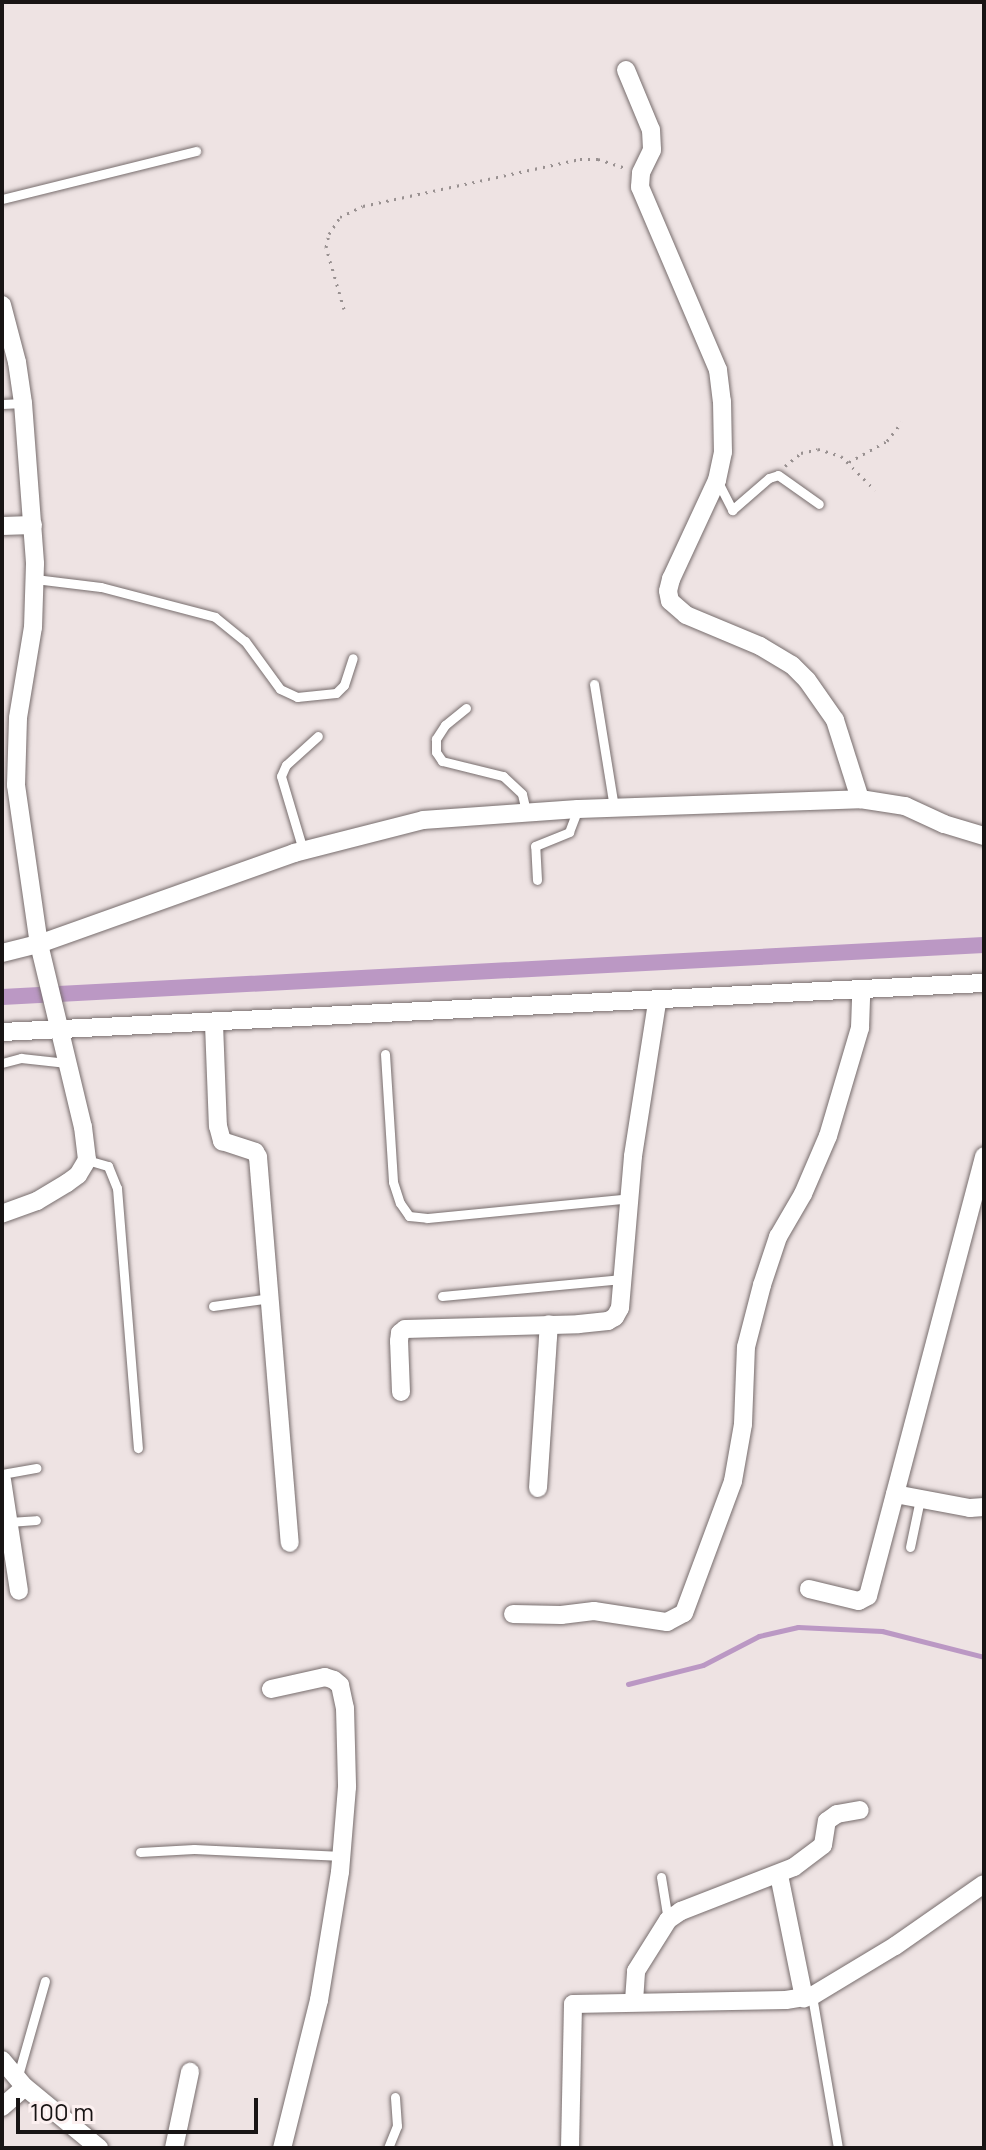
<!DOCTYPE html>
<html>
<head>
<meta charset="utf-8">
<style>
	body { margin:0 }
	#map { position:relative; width:986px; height:2150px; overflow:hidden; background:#eee3e3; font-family:Manrope,sans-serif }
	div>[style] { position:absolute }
	.stream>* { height:5px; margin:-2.5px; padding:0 2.5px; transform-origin:2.5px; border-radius:2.5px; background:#bb98c4 }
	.canal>* { height:16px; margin:-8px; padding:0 8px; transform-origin:8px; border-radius:8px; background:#bb98c4 }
	.path>* { height:3px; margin-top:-1.5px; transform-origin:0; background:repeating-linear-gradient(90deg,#999191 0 2px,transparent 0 8px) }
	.roads { filter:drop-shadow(0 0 2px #776d6d) drop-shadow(0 0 2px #776d6d) }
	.lane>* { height:9px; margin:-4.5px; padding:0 4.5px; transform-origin:4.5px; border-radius:4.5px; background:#fff }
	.street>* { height:18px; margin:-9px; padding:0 9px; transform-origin:9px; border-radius:9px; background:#fff }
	span { translate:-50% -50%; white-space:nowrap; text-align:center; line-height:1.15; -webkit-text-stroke:8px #fcf0f0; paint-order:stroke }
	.frame { position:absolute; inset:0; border:4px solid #181414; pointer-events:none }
	.scale { position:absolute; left:16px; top:2098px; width:242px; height:36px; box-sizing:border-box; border:4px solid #181414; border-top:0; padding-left:10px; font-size:24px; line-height:28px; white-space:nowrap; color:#181414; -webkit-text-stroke:6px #fcf0f0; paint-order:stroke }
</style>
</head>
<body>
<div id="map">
	<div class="stream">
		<i style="left:628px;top:1684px;width:77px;rotate:-14.2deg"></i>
		<i style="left:703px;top:1665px;width:63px;rotate:-27.4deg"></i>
		<i style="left:759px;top:1636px;width:40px;rotate:-13deg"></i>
		<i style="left:798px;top:1627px;width:84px;rotate:2.7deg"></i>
		<i style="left:882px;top:1631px;width:105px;rotate:14.3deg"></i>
	</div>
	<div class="canal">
		<i style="left:2px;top:997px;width:983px;rotate:-3.03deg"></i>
	</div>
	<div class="path">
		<i style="left:344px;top:309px;width:65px;rotate:-106.2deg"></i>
		<i style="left:326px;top:247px;width:13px;rotate:-77deg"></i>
		<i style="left:329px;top:234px;width:20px;rotate:-57deg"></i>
		<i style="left:340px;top:217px;width:25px;rotate:-26deg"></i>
		<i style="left:363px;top:206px;width:222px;rotate:-12.2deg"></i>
		<i style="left:580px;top:159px;width:18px"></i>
		<i style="left:598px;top:159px;width:29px;rotate:18deg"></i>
		<i style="left:849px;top:462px;width:43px;rotate:-28.9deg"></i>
		<i style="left:887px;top:441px;width:24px;rotate:-52deg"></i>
		<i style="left:785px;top:466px;width:21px;rotate:-39deg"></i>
		<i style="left:801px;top:453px;width:17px;rotate:-13deg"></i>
		<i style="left:818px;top:449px;width:24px;rotate:17deg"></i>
		<i style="left:841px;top:456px;width:48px;rotate:45deg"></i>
	</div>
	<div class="roads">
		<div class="lane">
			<i style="left:2px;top:199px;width:200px;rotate:-13.9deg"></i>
			<i style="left:2px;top:404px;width:21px;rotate:-3deg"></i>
			<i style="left:717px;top:480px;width:34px;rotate:63deg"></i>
			<i style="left:732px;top:510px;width:49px;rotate:-40.9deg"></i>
			<i style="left:769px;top:478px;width:9px;rotate:-18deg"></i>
			<i style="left:778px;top:475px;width:50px;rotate:35.3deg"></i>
			<i style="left:35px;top:579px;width:66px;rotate:6.9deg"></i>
			<i style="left:101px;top:587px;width:118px;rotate:14.7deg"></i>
			<i style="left:215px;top:617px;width:38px;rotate:39deg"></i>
			<i style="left:245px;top:641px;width:59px;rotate:53.9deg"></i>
			<i style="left:280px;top:689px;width:19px;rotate:25deg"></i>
			<i style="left:297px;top:697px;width:39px;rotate:-6deg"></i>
			<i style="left:336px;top:693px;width:11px;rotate:-45deg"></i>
			<i style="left:344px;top:685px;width:28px;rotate:-72deg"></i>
			<i style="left:594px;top:684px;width:125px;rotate:80.8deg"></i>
			<i style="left:466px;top:708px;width:27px;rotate:141deg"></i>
			<i style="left:445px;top:725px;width:17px;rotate:123deg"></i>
			<i style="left:436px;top:739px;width:13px;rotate:90deg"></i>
			<i style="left:436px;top:752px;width:11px;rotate:56deg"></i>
			<i style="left:442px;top:761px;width:63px;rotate:13.8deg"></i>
			<i style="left:503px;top:776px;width:26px;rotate:43deg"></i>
			<i style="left:522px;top:794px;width:18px;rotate:77deg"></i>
			<i style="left:303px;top:850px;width:77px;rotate:-106.6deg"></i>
			<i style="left:281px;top:776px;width:12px;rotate:-66deg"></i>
			<i style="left:286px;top:765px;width:43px;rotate:-42.2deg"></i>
			<i style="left:537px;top:880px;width:34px;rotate:-93deg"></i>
			<i style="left:535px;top:846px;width:37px;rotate:-22deg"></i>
			<i style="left:569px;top:832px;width:25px;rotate:-69deg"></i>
			<i style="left:385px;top:1054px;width:128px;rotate:86.4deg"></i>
			<i style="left:393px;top:1182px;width:22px;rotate:72deg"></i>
			<i style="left:400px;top:1203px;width:16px;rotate:55deg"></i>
			<i style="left:409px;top:1216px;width:18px;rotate:6deg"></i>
			<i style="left:427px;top:1218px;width:204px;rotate:-5.6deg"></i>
			<i style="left:2px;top:1063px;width:20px;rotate:-15deg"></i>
			<i style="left:21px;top:1058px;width:46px;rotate:6.2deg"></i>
			<i style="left:87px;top:1160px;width:22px;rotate:16deg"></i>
			<i style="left:108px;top:1166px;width:24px;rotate:68deg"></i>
			<i style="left:117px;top:1188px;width:261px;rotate:85.4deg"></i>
			<i style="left:442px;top:1296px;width:181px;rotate:-5.4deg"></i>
			<i style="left:213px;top:1306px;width:58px;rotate:-8deg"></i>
			<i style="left:2px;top:1474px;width:35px;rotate:-10deg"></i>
			<i style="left:9px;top:1522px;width:27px;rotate:-4deg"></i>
			<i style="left:910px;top:1547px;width:49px;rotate:-78.2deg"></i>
			<i style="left:140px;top:1852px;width:54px;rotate:-3.2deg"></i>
			<i style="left:194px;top:1849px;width:148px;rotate:2.7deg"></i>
			<i style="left:661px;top:1877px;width:44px;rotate:80.8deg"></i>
			<i style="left:812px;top:1996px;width:154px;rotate:80.3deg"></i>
			<i style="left:17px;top:2079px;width:102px;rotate:-74.1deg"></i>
			<i style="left:388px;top:2148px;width:24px;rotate:-68deg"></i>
			<i style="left:397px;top:2126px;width:29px;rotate:-94deg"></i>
		</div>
		<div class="street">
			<i style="left:626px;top:70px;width:65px;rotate:67.4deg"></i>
			<i style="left:651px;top:130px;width:20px;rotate:87deg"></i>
			<i style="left:652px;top:150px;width:25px;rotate:116deg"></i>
			<i style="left:641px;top:173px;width:14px;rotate:94deg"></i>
			<i style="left:640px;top:187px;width:199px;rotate:66.9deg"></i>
			<i style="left:718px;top:370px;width:31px;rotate:83deg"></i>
			<i style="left:722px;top:401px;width:51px;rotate:88.9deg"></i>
			<i style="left:723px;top:452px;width:29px;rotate:102deg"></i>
			<i style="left:717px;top:480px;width:109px;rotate:114.9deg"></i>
			<i style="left:671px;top:579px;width:12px;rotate:104deg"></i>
			<i style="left:668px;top:591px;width:10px;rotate:79deg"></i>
			<i style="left:670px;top:601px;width:21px;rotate:41deg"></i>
			<i style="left:686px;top:615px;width:80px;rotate:22.7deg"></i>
			<i style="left:760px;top:646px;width:37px;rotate:31deg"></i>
			<i style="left:792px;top:665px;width:21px;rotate:45deg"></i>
			<i style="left:807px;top:680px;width:49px;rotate:55deg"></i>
			<i style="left:835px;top:720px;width:83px;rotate:72.4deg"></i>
			<i style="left:2px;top:305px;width:59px;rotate:75.3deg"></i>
			<i style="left:17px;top:362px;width:41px;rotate:81.7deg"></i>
			<i style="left:23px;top:403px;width:161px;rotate:85.7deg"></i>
			<i style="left:35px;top:564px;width:63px;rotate:91.8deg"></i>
			<i style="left:33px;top:627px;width:92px;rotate:99.4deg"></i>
			<i style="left:18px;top:718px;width:67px;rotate:91.7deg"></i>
			<i style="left:16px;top:785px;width:161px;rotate:81.8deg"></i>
			<i style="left:39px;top:944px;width:188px;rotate:76.5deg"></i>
			<i style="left:83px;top:1127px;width:33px;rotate:83deg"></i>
			<i style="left:87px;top:1160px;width:17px;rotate:121deg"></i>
			<i style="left:78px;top:1175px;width:14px;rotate:144deg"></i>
			<i style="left:67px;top:1183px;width:35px;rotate:149deg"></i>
			<i style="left:37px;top:1201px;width:37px;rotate:160deg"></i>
			<i style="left:2px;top:526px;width:31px;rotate:-2deg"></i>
			<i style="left:2px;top:953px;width:38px;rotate:-14deg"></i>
			<i style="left:39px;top:944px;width:271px;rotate:-19.6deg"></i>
			<i style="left:294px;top:853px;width:133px;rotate:-14.3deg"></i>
			<i style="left:423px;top:820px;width:155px;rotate:-4.1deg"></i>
			<i style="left:578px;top:809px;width:282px;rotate:-2deg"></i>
			<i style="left:860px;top:799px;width:46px;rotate:8.8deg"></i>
			<i style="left:905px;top:806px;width:43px;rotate:24.8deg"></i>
			<i style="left:944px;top:824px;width:42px;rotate:16.7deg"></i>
			<i style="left:214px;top:1024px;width:102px;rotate:87.8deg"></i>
			<i style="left:218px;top:1126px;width:16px;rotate:75deg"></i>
			<i style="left:222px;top:1141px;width:35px;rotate:18deg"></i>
			<i style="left:255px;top:1152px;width:6px;rotate:59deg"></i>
			<i style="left:258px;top:1157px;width:387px;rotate:85.3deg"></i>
			<i style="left:2px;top:1032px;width:983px;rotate:-2.86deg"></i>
			<i style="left:401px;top:1392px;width:51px;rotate:-92.2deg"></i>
			<i style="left:399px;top:1341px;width:8px;rotate:-83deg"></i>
			<i style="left:400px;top:1333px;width:6px;rotate:-39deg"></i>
			<i style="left:405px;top:1329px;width:174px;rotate:-1.6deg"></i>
			<i style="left:579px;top:1324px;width:29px;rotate:-6deg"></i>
			<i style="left:608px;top:1321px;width:8px;rotate:-30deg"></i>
			<i style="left:615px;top:1317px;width:10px;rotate:-61deg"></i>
			<i style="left:620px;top:1308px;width:153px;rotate:-85.1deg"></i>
			<i style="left:633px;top:1156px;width:156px;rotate:-81.1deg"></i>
			<i style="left:2px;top:1480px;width:112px;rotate:81.3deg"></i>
			<i style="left:538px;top:1488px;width:164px;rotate:-86.2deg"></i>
			<i style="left:895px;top:1494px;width:76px;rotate:10.6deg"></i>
			<i style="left:970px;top:1508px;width:14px;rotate:-4deg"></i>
			<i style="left:809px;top:1589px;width:51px;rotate:13.5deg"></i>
			<i style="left:859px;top:1601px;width:10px;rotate:-29deg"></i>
			<i style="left:868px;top:1596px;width:455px;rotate:-75.2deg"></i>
			<i style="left:513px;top:1614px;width:48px;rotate:1.2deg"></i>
			<i style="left:561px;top:1615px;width:33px;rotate:-7deg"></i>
			<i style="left:594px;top:1611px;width:74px;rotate:8.6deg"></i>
			<i style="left:667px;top:1622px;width:19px;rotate:-28deg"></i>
			<i style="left:684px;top:1613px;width:141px;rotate:-69.6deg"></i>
			<i style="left:733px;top:1481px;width:58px;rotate:-80deg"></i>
			<i style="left:743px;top:1424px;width:77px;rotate:-87.8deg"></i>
			<i style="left:746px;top:1347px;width:64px;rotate:-75.5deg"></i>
			<i style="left:762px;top:1285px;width:51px;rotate:-71.6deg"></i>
			<i style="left:778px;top:1237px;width:50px;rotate:-59.8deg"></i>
			<i style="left:803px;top:1194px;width:63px;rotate:-66.7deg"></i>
			<i style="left:828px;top:1136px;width:113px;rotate:-73.5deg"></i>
			<i style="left:860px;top:1028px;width:36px;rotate:-88deg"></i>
			<i style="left:271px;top:1689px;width:55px;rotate:-12.5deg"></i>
			<i style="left:325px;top:1677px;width:9px;rotate:18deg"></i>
			<i style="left:334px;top:1680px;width:8px;rotate:40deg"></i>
			<i style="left:340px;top:1685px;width:24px;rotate:78deg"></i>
			<i style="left:345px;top:1708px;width:79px;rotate:88.5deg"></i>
			<i style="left:347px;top:1787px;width:85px;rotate:94.7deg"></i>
			<i style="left:340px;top:1872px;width:130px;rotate:99.3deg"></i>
			<i style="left:319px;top:2000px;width:153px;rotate:104deg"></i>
			<i style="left:779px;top:1875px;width:126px;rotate:78.5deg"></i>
			<i style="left:634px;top:2001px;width:30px;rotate:-86deg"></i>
			<i style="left:636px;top:1971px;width:60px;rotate:-57.9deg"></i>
			<i style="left:668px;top:1920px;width:16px;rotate:-35deg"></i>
			<i style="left:681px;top:1911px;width:121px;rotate:-21.3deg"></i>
			<i style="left:794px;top:1867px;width:36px;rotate:-37deg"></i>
			<i style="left:823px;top:1845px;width:24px;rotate:-81deg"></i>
			<i style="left:827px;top:1821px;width:12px;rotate:-35deg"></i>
			<i style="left:837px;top:1814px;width:23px;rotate:-10deg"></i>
			<i style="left:2px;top:2060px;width:35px;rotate:50deg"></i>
			<i style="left:25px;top:2087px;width:96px;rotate:39.5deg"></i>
			<i style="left:2px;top:2107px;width:30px;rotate:-41deg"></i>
			<i style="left:174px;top:2148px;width:78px;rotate:-78.1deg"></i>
			<i style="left:570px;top:2148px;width:144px;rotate:-88.8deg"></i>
			<i style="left:573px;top:2004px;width:213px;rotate:-1.1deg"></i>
			<i style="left:786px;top:2000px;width:26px;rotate:-9deg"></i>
			<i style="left:812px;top:1996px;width:97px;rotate:-31.1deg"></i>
			<i style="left:895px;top:1946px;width:108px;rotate:-34.9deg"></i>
		</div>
	</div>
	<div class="frame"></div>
	<div class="scale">100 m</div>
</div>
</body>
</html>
